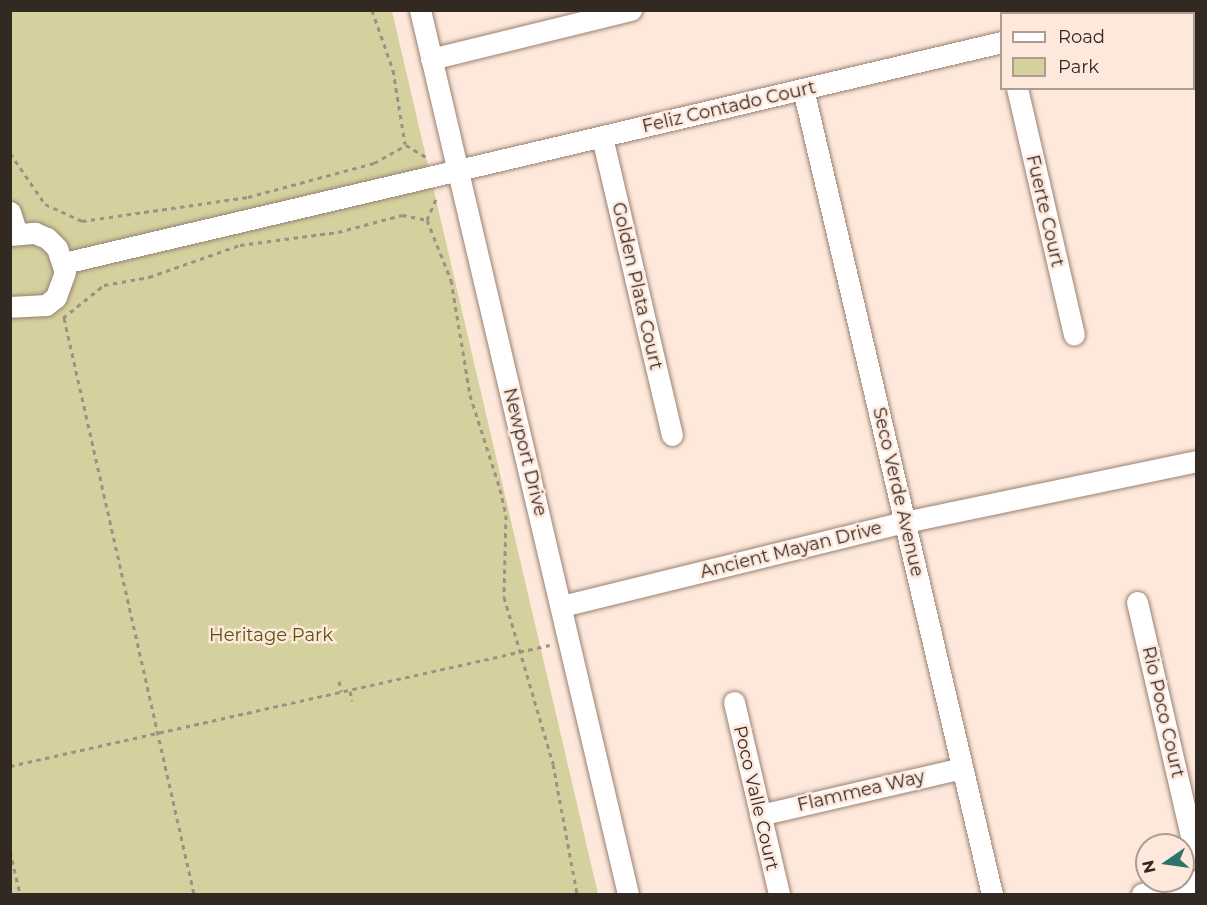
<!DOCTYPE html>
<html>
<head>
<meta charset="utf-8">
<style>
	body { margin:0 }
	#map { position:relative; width:1207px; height:905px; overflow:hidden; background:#fee8db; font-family:Montserrat,sans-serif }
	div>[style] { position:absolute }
	.green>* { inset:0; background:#d4d19e }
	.path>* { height:3px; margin-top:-1.5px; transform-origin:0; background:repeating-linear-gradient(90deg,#a08f85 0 4.5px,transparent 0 9px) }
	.roads { filter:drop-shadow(0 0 2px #998072) drop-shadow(0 0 2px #998072) }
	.minor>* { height:21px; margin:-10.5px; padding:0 10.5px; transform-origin:10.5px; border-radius:10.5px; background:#fff }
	span { translate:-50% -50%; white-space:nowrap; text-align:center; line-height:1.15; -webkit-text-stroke:5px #fee8db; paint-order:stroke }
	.street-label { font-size:18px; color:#332923 }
	.park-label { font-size:18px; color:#58530c }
	.frame { position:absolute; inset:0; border:12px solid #332923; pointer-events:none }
	.legend { position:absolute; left:1000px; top:12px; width:195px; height:78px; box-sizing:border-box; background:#fee8db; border:2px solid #ad9c91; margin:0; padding:8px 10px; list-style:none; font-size:18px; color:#332923 }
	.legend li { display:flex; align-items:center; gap:12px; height:30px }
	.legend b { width:30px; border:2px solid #ad9c91 }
	.north { position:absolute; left:1135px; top:833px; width:60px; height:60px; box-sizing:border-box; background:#fee8db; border:2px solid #ad9c91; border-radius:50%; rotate:257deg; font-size:16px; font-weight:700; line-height:24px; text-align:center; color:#332923 }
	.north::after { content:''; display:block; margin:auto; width:21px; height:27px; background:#2c7369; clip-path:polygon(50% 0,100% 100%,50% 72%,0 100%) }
</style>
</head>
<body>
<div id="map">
	<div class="green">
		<i style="clip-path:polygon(10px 11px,392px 11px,598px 894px,11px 894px)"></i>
	</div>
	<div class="path">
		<i style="left:372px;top:10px;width:64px;rotate:70.7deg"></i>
		<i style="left:393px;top:70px;width:75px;rotate:80.8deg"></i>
		<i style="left:1074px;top:14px;width:11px;rotate:-15deg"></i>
		<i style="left:10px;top:153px;width:62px;rotate:55.5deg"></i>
		<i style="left:45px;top:204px;width:41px;rotate:24.7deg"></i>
		<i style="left:82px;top:221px;width:168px;rotate:-8.2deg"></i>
		<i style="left:248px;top:197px;width:131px;rotate:-15.1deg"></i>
		<i style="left:374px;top:163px;width:37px;rotate:-29deg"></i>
		<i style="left:406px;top:145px;width:23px;rotate:31deg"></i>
		<i style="left:427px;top:220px;width:65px;rotate:68.2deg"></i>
		<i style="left:451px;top:280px;width:117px;rotate:80.6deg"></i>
		<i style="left:470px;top:395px;width:99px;rotate:72.3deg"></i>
		<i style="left:500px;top:489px;width:27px;rotate:77deg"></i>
		<i style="left:506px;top:515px;width:82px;rotate:91.4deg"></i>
		<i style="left:504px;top:597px;width:174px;rotate:73.6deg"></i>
		<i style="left:553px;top:764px;width:132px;rotate:79.5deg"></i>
		<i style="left:63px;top:318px;width:53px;rotate:-38.8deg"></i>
		<i style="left:104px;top:285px;width:46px;rotate:-10.1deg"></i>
		<i style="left:149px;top:277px;width:96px;rotate:-19.4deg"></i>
		<i style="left:240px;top:245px;width:99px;rotate:-7.6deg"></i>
		<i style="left:338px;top:232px;width:66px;rotate:-14.9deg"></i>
		<i style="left:402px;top:215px;width:25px;rotate:11deg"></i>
		<i style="left:427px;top:220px;width:25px;rotate:-67deg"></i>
		<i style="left:64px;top:318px;width:590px;rotate:77.28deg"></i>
		<i style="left:339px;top:681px;width:11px;rotate:80deg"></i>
		<i style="left:350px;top:691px;width:10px;rotate:79deg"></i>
		<i style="left:10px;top:766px;width:553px;rotate:-12.63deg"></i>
		<i style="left:10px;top:783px;width:5px;rotate:90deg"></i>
		<i style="left:10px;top:851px;width:44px;rotate:76.9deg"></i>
	</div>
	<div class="roads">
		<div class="minor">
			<i style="left:420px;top:10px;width:908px;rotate:76.76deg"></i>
			<i style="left:1105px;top:10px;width:4px;rotate:76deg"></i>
			<i style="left:1124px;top:14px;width:14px;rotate:-17deg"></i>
			<i style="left:431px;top:59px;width:206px;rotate:-13.8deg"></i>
			<i style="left:1017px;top:88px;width:253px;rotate:77deg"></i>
			<i style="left:803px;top:89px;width:827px;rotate:76.79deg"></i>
			<i style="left:602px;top:137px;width:306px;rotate:76.8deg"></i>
			<i style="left:10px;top:212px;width:23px;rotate:72deg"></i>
			<i style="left:10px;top:235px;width:25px;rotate:-5deg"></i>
			<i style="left:35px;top:233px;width:13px;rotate:23deg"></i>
			<i style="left:47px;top:238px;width:14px;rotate:45deg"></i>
			<i style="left:57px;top:248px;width:25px;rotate:72deg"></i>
			<i style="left:65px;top:272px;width:27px;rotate:110deg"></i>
			<i style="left:56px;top:297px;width:13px;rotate:141deg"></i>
			<i style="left:46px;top:305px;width:36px;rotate:177deg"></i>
			<i style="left:64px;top:263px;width:964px;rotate:-13.26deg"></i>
			<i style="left:1137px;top:602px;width:262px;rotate:77deg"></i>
			<i style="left:562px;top:606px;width:353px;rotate:-13.8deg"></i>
			<i style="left:905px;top:522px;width:297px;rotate:-11.8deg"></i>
			<i style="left:734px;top:702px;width:197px;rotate:76.8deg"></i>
			<i style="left:760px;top:815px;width:207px;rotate:-13.1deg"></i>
			<i style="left:1142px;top:894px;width:56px;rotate:-13.5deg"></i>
		</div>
	</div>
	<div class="street-label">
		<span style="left:729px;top:107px;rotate:-13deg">Feliz Contado Court</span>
		<span style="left:1045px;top:211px;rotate:77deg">Fuerte Court</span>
		<span style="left:637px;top:286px;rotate:77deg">Golden Plata Court</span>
		<span style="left:525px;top:452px;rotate:76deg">Newport Drive</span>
		<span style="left:898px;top:492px;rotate:77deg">Seco Verde Avenue</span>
		<span style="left:791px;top:550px;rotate:-14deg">Ancient Mayan Drive</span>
		<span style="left:1163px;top:712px;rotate:77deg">Rio Poco Court</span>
		<span style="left:861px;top:791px;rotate:-13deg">Flammea Way</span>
		<span style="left:756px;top:798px;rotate:77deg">Poco Valle Court</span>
	</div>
	<div class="park-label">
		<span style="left:271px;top:635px">Heritage Park</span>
	</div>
	<div class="frame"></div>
	<ul class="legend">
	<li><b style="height:8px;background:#fff"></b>Road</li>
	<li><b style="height:16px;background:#d4d19e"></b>Park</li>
	</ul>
	<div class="north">N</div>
</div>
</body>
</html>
